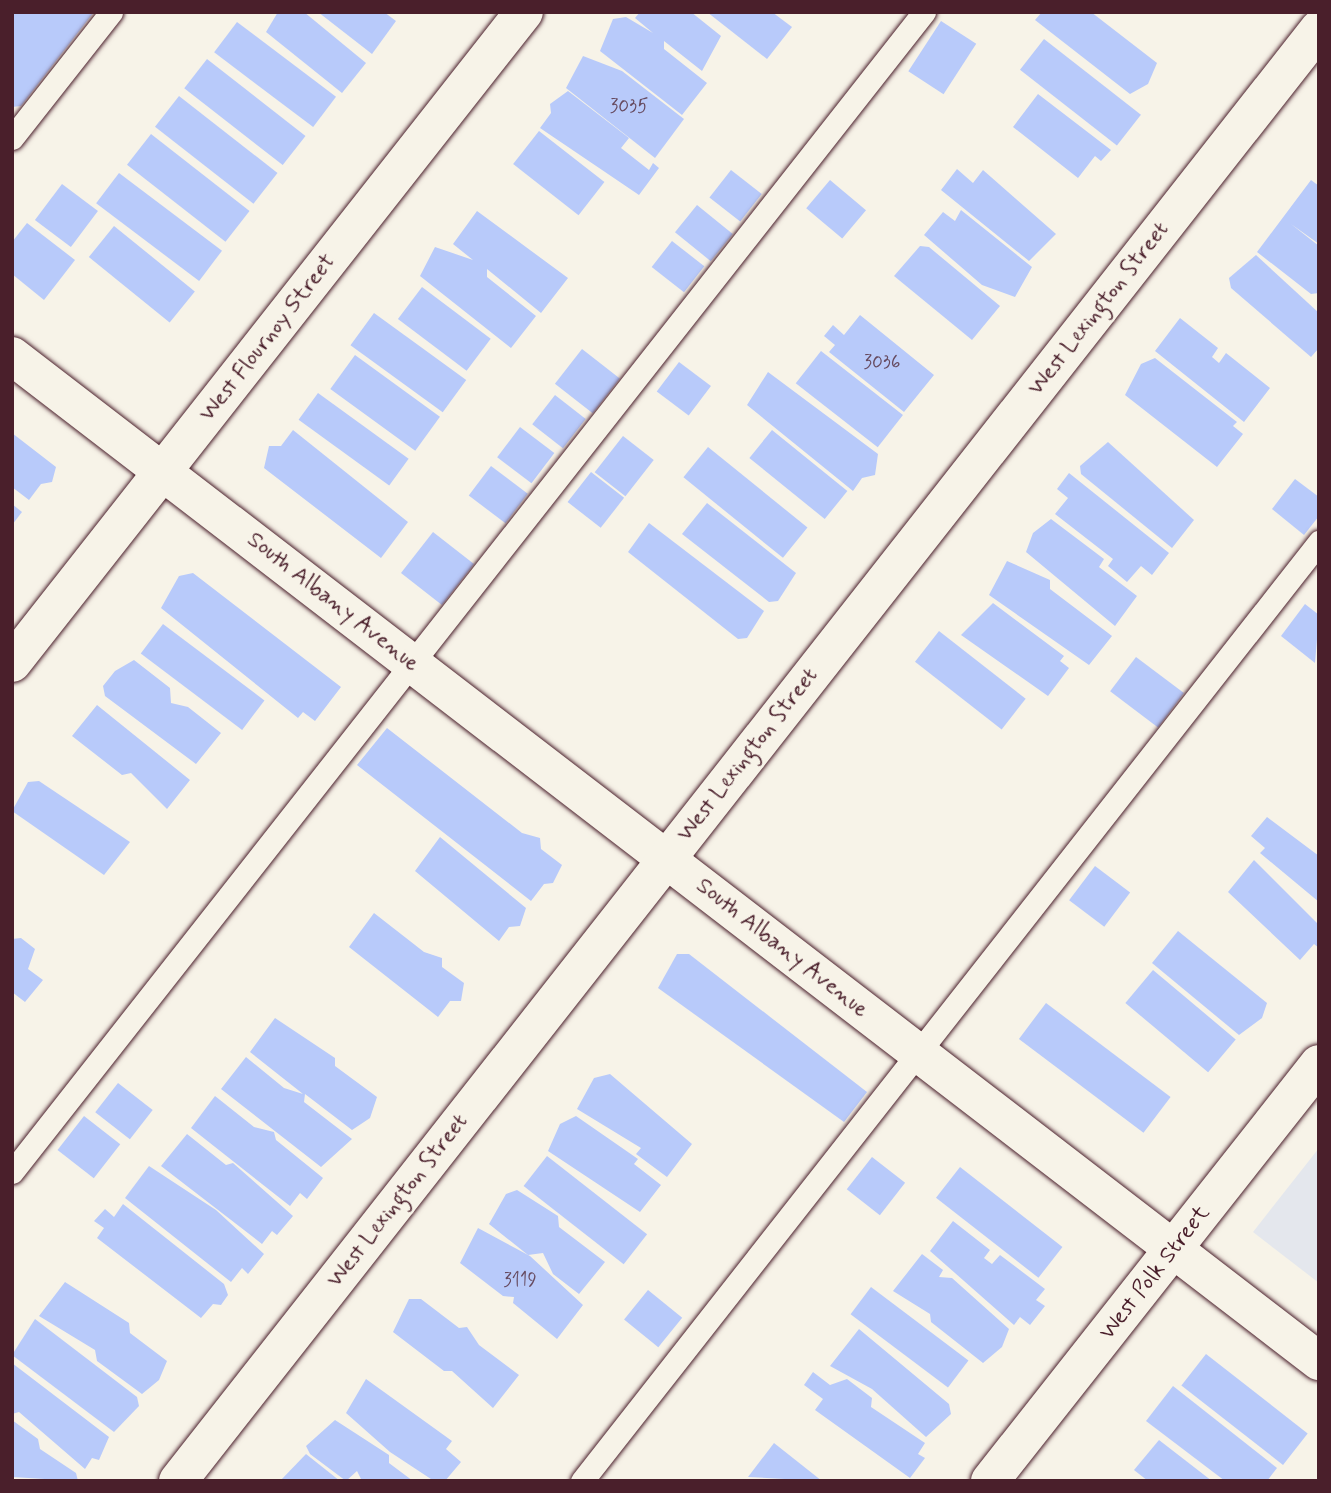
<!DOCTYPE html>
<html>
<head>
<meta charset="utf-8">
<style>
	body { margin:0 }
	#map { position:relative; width:1331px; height:1493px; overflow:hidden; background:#f7f3e8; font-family:Mynerve,sans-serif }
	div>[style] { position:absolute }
	.built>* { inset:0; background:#e4e7ed }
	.building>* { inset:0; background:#b8cafa; transform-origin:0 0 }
	.roads { filter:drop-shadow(0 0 2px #4a1f2b) drop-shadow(0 0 2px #4a1f2b) }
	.service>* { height:23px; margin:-11.5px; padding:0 11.5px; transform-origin:11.5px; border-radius:11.5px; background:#f7f3e8 }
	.minor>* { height:38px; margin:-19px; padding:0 19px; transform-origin:19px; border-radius:19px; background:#f7f3e8 }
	span { translate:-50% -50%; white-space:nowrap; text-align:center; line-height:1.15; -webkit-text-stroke:5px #f7f3e8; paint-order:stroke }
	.number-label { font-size:19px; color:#664a5f }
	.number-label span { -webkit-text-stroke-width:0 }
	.street-label { font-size:23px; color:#4a1f2b }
	.frame { position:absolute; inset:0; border:14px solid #4a1f2b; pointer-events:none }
</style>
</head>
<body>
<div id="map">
	<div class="built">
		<i style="clip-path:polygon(1319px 1148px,1319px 1283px,1253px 1232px)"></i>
	</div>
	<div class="building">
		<i style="clip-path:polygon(12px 12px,94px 12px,21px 106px,12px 107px)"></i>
		<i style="clip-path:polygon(278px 12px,304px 12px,366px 63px,342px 93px,266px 32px)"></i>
		<i style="clip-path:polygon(318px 12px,384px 12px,396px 21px,372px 54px)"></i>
		<i style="clip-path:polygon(640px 12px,691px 12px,721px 36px,702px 71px,664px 41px,664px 49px,707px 83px,682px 115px,600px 51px,613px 19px,626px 17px,653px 33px,635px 18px)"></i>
		<i style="clip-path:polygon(707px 12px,772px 12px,792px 27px,767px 59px)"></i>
		<i style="clip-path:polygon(1042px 12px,1091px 12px,1157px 63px,1148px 84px,1130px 94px,1035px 20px)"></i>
		<i style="left:941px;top:21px;width:42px;height:60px;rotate:33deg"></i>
		<i style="left:237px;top:22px;width:124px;height:38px;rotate:37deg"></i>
		<i style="left:1044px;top:39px;width:123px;height:39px;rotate:38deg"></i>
		<i style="clip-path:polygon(583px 56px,622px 71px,684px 119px,655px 158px,566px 88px)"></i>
		<i style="left:207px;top:59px;width:125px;height:37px;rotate:38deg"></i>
		<i style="clip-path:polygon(568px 91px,629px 138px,621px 148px,649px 170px,653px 163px,659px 168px,639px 195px,540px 128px,551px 113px,550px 104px)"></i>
		<i style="clip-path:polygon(1038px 94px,1111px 150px,1101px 161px,1095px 156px,1078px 178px,1013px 127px)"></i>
		<i style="left:179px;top:96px;width:125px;height:39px;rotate:38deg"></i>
		<i style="left:539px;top:131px;width:83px;height:42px;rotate:38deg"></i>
		<i style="left:151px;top:134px;width:125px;height:39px;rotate:38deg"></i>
		<i style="clip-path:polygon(957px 169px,973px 183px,983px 170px,1056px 234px,1029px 261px,941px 190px)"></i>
		<i style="left:731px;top:170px;width:39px;height:35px;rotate:38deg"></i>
		<i style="left:119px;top:173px;width:129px;height:38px;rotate:37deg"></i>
		<i style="left:830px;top:180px;width:47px;height:37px;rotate:40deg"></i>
		<i style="clip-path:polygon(1311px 180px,1319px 186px,1319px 244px,1291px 224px,1319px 246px,1319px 293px,1311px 294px,1257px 252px)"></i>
		<i style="left:62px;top:184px;width:45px;height:45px;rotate:37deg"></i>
		<i style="left:697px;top:205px;width:46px;height:35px;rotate:39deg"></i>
		<i style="clip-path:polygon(961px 210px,1032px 267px,1015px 297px,982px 285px,924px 235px,943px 212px,955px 221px)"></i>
		<i style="clip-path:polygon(477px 211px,568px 278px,541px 313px,487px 269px,487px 277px,536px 316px,511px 348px,420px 276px,435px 247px,473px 260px,453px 244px)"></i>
		<i style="clip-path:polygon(27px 223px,75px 260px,44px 300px,12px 274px,12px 242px)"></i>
		<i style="left:114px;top:226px;width:104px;height:40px;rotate:39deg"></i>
		<i style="left:672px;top:241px;width:41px;height:33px;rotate:38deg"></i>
		<i style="clip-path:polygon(920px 246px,929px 247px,1000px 306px,972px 340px,894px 276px)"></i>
		<i style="clip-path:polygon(1256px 255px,1319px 313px,1319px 348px,1311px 357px,1231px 288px,1229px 278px)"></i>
		<i style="left:422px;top:287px;width:86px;height:40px;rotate:37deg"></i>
		<i style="left:374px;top:313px;width:114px;height:40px;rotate:36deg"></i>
		<i style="clip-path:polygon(860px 315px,934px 375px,904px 412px,829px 352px,835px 345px,824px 336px,833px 325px,844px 335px)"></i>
		<i style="clip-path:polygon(1180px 318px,1218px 348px,1212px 357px,1219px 363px,1226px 353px,1270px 388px,1244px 422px,1155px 351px)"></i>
		<i style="left:582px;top:349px;width:48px;height:44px;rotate:38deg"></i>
		<i style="left:821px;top:351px;width:104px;height:41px;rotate:38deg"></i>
		<i style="left:355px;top:355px;width:105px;height:42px;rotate:36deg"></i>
		<i style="clip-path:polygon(1155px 358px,1237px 422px,1233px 426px,1243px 434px,1217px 467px,1125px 395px,1141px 364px)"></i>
		<i style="left:679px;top:362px;width:40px;height:37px;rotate:37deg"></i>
		<i style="clip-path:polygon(768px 372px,878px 454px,875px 475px,862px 478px,853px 491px,747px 405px)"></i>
		<i style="left:318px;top:393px;width:112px;height:33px;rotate:36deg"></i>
		<i style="left:555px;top:395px;width:39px;height:37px;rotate:38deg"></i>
		<i style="left:520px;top:427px;width:43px;height:38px;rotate:37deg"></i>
		<i style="clip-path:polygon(293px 430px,408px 522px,381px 558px,264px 468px,269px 446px,281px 446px)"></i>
		<i style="left:772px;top:430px;width:97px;height:36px;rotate:39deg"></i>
		<i style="clip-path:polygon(12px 433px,56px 467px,52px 482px,41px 484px,29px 500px,12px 487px)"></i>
		<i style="left:623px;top:436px;width:39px;height:46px;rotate:38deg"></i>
		<i style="clip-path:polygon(1108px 442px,1194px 520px,1172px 548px,1081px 474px,1080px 466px)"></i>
		<i style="left:708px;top:447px;width:128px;height:39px;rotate:39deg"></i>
		<i style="left:491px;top:466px;width:46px;height:37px;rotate:37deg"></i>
		<i style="left:591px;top:472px;width:42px;height:38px;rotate:38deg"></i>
		<i style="clip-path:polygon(1069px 473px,1169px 553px,1152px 575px,1141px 566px,1127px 582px,1108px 566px,1113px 559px,1055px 514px,1068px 498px,1057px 489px)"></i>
		<i style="clip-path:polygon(1295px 479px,1319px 497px,1319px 516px,1304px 535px,1272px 509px)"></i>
		<i style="clip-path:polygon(707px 503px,796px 573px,778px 601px,769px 602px,682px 534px)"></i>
		<i style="clip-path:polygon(12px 504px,22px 512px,12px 525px)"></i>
		<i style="clip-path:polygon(1051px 519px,1104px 559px,1099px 567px,1137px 596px,1115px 626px,1026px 552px,1033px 533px)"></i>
		<i style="clip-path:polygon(649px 523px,764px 611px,747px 638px,738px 639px,628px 552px)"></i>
		<i style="left:433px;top:532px;width:52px;height:52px;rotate:38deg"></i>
		<i style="clip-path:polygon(1007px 561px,1050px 580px,1050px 589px,1112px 636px,1089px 665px,989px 595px)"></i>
		<i style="clip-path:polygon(193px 573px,341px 687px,315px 721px,303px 712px,298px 718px,161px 608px,179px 576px)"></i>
		<i style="clip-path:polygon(993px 603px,1064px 656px,1060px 661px,1069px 668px,1048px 696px,961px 635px)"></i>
		<i style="clip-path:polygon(1305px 604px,1319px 615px,1315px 663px,1281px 636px)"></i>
		<i style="left:163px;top:624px;width:127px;height:37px;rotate:37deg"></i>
		<i style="left:939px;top:631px;width:110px;height:39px;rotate:38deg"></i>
		<i style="left:1136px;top:657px;width:60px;height:43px;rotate:37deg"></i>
		<i style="clip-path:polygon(134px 660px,170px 688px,171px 703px,188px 707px,221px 733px,196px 764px,105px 696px,103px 686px,115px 671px)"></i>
		<i style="clip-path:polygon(97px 705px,190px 780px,167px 809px,131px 773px,122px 775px,72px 736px)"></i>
		<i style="clip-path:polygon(387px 728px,522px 833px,540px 838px,541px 849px,562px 865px,553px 883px,544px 884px,531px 901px,357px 765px)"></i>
		<i style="clip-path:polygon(39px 781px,130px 842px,104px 875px,12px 811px,28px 782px)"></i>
		<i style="clip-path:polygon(1267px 817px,1319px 856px,1319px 902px,1260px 853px,1265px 848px,1251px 836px)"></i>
		<i style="clip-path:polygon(440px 837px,526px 908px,520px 926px,509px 927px,499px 941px,415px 871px)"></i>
		<i style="clip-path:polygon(1254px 860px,1319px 925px,1319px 948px,1314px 944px,1300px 960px,1228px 892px)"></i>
		<i style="left:1095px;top:866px;width:44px;height:43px;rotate:37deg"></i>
		<i style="clip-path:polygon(374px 913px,424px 952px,442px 958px,442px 967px,464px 983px,461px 1001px,450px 1001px,438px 1017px,349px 947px)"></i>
		<i style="clip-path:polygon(1178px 931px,1267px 1003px,1262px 1018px,1239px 1035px,1152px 963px)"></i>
		<i style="clip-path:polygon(21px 938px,35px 949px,28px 969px,43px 980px,25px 1002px,12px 992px,12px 939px)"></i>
		<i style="clip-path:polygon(677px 954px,689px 954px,867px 1092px,844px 1122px,658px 988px)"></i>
		<i style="left:1153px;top:970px;width:108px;height:43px;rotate:40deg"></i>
		<i style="left:1046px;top:1003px;width:156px;height:45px;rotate:37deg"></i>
		<i style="clip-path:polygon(275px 1018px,335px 1058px,335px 1066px,377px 1097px,370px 1118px,352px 1130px,305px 1094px,304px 1102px,352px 1139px,321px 1167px,221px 1089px,246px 1057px,284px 1088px,303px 1094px,250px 1052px)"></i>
		<i style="clip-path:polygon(610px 1074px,692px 1144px,667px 1177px,636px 1154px,641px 1148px,577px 1109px,594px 1078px)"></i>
		<i style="left:118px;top:1083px;width:44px;height:37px;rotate:38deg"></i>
		<i style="clip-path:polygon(215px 1096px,254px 1127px,274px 1132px,276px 1140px,323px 1178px,307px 1199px,300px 1193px,290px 1206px,191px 1128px)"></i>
		<i style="left:84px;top:1116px;width:46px;height:43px;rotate:38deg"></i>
		<i style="clip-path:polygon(576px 1116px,638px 1159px,634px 1164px,661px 1185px,640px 1212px,548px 1151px,560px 1124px)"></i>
		<i style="clip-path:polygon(187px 1134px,226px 1165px,233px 1163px,293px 1216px,277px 1235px,272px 1231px,262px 1244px,161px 1166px)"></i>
		<i style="left:547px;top:1156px;width:127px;height:38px;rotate:38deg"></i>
		<i style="left:872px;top:1157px;width:42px;height:41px;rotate:38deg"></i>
		<i style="clip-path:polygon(149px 1166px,216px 1210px,264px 1254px,248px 1274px,242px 1268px,231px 1282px,125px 1198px)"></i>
		<i style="left:960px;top:1167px;width:130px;height:39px;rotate:38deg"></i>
		<i style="clip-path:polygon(517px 1190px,558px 1216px,559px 1227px,605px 1262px,579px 1294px,553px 1274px,543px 1253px,528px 1255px,489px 1224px,506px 1194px)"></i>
		<i style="clip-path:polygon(123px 1204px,224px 1284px,228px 1295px,221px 1305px,213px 1304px,201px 1318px,97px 1238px,104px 1228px,94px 1221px,105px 1209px,114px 1217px)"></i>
		<i style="clip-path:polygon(953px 1221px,990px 1250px,984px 1258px,992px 1264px,1000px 1255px,1045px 1289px,1036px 1300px,1045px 1306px,1030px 1325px,1020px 1317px,1014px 1325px,930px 1251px)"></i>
		<i style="clip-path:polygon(478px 1228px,530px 1256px,583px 1305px,557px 1339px,513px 1303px,514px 1297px,503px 1296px,460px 1263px)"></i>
		<i style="clip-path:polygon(922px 1254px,943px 1270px,939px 1277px,952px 1278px,1009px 1329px,1002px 1347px,983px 1363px,931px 1322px,930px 1314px,893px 1291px)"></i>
		<i style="clip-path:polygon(65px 1282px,129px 1323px,130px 1333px,167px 1361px,159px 1380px,142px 1394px,97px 1361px,95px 1350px,39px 1316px)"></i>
		<i style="left:871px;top:1287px;width:122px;height:34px;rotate:37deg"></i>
		<i style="left:648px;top:1290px;width:44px;height:38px;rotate:39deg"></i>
		<i style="clip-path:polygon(409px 1299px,421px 1299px,459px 1328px,467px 1327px,479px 1345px,519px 1375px,493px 1408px,452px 1371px,444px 1371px,393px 1332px)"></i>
		<i style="clip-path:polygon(35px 1319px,137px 1397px,139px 1406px,114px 1432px,12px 1355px)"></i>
		<i style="clip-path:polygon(859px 1329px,949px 1404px,951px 1414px,926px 1437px,872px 1389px,830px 1366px)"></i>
		<i style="left:1206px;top:1354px;width:129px;height:40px;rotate:38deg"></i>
		<i style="clip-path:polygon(12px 1363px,109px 1437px,99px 1460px,92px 1458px,85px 1469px,19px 1412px,12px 1414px)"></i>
		<i style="clip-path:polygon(813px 1372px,830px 1385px,847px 1379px,872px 1398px,871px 1407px,925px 1443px,918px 1454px,925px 1458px,910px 1478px,815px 1410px,823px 1399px,804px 1385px)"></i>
		<i style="clip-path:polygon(366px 1379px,452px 1441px,446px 1449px,461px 1462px,445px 1481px,434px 1481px,390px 1452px,346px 1413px)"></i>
		<i style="clip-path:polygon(1173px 1386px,1277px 1468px,1267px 1481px,1225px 1481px,1146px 1421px)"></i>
		<i style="clip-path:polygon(12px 1420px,38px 1439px,40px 1449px,76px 1473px,78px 1481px,12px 1477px)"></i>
		<i style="clip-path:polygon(335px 1420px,389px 1455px,389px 1463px,413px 1481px,362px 1481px,357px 1471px,346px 1481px,310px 1454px,306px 1446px)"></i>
		<i style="clip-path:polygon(1159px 1440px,1212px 1481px,1148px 1481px,1134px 1470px)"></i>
		<i style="clip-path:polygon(774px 1443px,822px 1481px,748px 1477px)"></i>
		<i style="clip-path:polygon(306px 1454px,340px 1481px,280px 1481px)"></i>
	</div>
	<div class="roads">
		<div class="service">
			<i style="left:12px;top:138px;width:160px;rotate:-51.8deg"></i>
			<i style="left:12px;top:1172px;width:1476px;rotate:-51.83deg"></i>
			<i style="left:582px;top:1481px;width:1194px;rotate:-51.87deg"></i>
		</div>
		<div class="minor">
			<i style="left:12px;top:356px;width:1649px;rotate:37.56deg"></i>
			<i style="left:12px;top:663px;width:828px;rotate:-51.82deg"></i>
			<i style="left:178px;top:1481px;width:1847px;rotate:-51.84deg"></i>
			<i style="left:990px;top:1481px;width:531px;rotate:-51.73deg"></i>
		</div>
	</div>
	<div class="number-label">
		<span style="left:629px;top:107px">3035</span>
		<span style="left:882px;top:363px">3036</span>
		<span style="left:520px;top:1281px">3119</span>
	</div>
	<div class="street-label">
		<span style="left:1099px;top:309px;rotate:-52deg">West Lexington Street</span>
		<span style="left:268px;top:338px;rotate:-52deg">West Flournoy Street</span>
		<span style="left:333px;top:602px;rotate:38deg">South Albany Avenue</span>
		<span style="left:748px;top:755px;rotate:-52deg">West Lexington Street</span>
		<span style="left:782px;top:948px;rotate:38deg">South Albany Avenue</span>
		<span style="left:398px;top:1201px;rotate:-52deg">West Lexington Street</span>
		<span style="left:1155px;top:1273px;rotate:-52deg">West Polk Street</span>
	</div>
	<div class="frame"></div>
</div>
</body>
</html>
